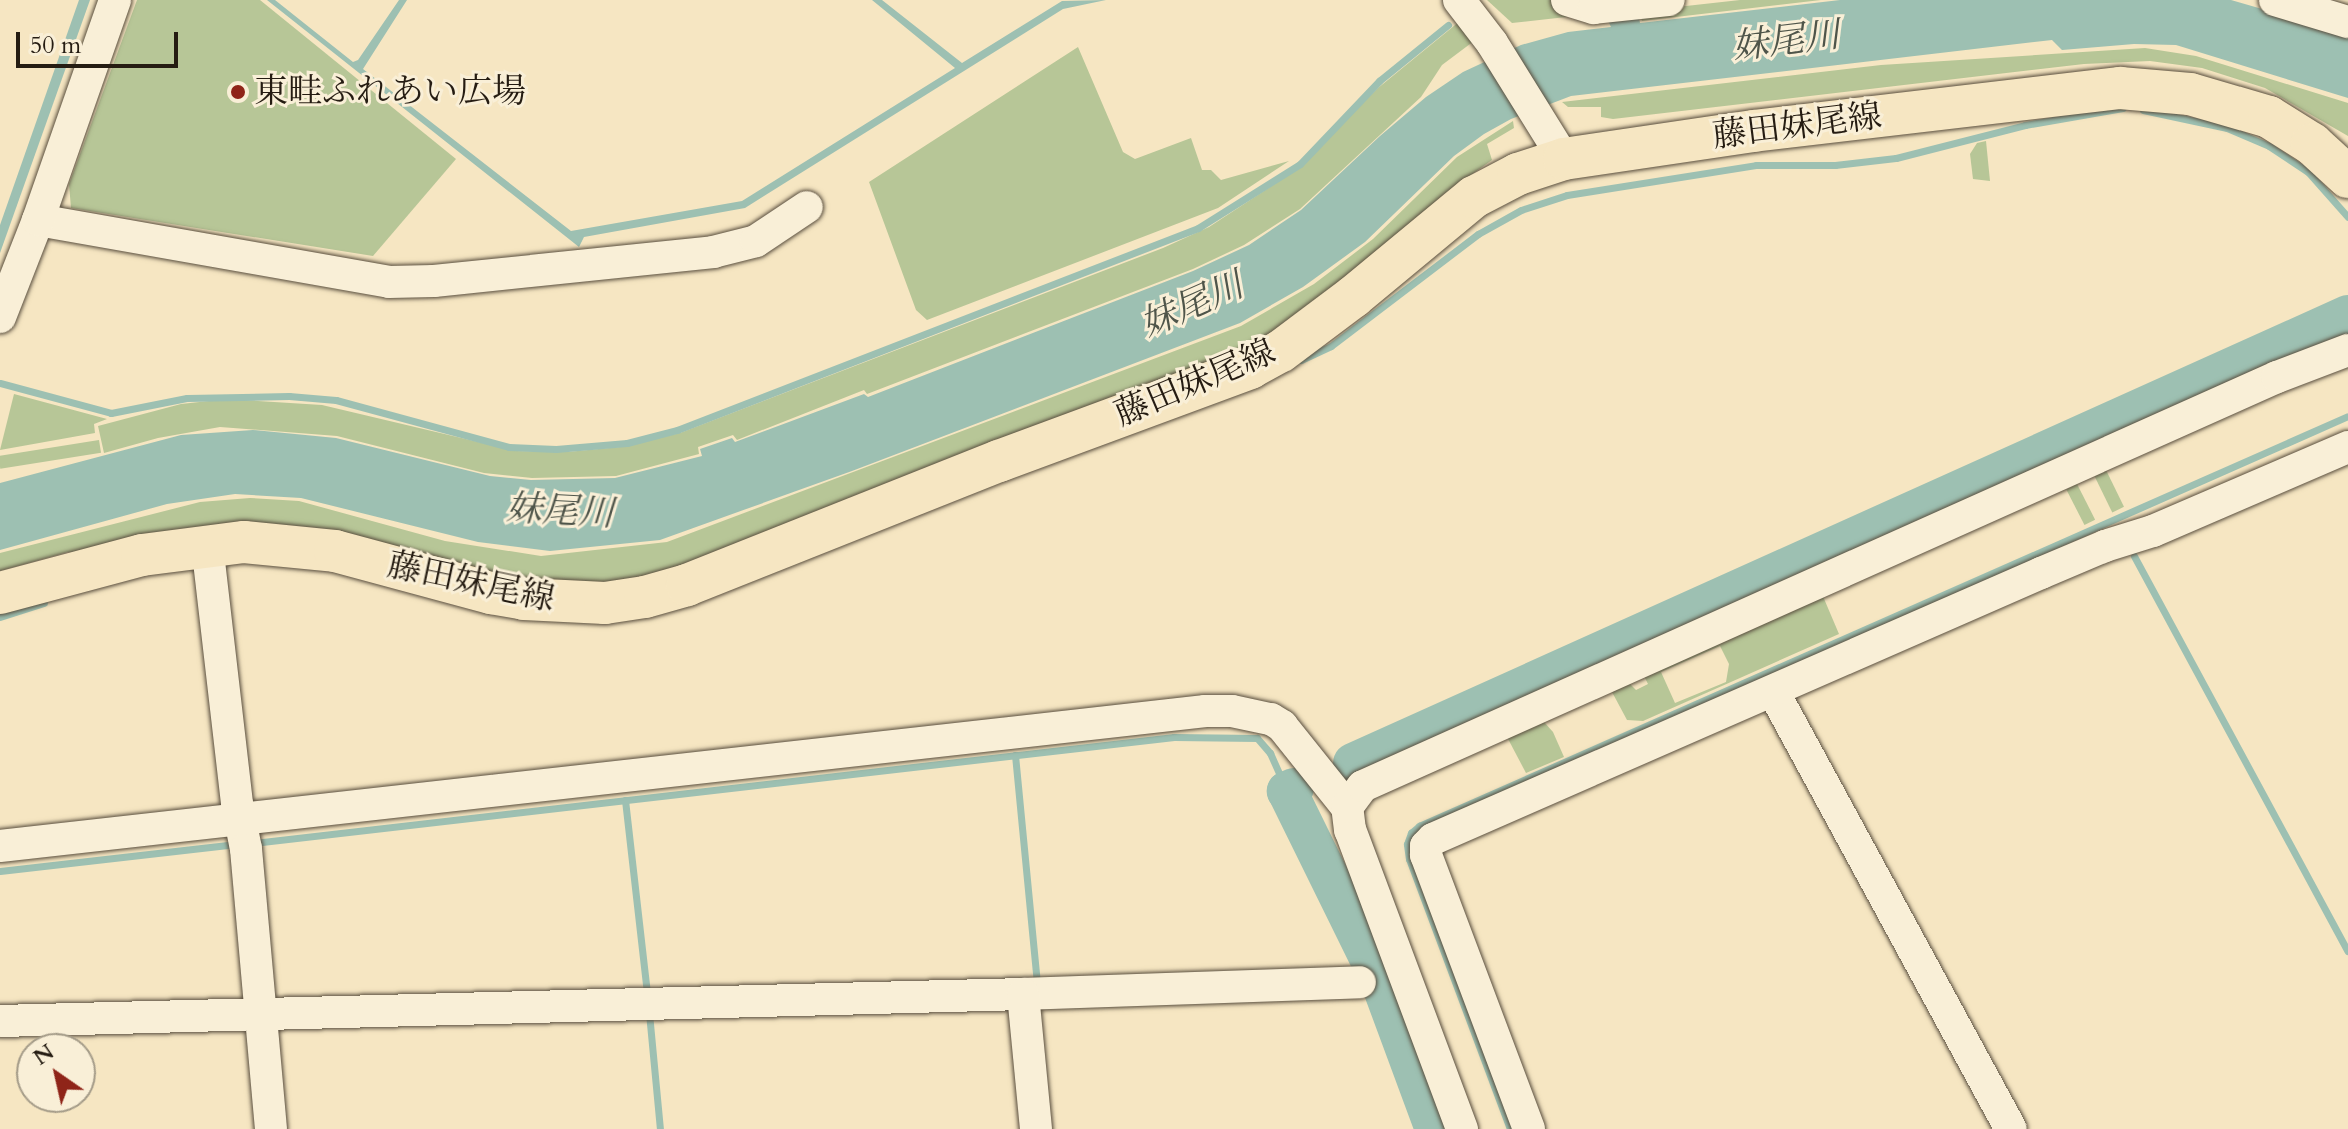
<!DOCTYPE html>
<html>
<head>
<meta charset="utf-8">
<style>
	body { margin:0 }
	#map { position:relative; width:2348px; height:1129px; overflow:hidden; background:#f6e6c2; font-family:Cardo,"Noto Serif JP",serif }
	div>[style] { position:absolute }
	.green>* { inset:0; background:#b7c697; transform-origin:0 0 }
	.water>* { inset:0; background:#9dc0b2 }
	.stream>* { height:7px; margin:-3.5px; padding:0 3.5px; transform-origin:3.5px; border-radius:3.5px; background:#9dc0b2 }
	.river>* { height:40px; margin:-20px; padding:0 20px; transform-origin:20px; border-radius:20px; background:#9dc0b2 }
	.roads { filter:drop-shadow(0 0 2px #594e3e) drop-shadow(0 0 2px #594e3e) }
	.minor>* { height:32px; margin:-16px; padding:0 16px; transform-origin:16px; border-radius:16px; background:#f9efd7 }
	.major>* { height:42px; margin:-21px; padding:0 21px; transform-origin:21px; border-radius:21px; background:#f6e6c2 }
	.dots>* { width:22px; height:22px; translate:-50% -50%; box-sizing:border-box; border:4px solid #f9efd7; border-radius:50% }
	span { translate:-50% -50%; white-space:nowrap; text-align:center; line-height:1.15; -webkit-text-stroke:6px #f9efd7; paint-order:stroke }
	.poi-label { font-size:34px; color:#251c12 }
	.left { translate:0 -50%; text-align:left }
	.street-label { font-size:34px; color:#251c12 }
	.water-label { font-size:36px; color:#4f554a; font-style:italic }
	.north { position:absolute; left:16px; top:1033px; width:80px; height:80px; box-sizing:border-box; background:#f9efd7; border:2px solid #a49b88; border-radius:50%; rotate:326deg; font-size:22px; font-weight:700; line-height:32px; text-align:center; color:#251c12 }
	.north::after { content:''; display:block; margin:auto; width:28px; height:36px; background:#8f2418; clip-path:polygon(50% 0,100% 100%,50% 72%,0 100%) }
	.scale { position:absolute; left:16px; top:32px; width:162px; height:36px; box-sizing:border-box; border:4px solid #251c12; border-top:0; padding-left:10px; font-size:24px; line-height:28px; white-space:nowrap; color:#251c12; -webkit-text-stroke:6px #f9efd7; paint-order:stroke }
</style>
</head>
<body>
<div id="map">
	<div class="green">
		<i style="clip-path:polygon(137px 0,260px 0,456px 159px,373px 256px,71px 208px,69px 184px)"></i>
		<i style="clip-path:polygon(1487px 0,1554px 0,1575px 16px,1512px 23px)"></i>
		<i style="clip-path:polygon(1740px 0,1821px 0,1642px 21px,1641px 16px,1623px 13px)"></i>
		<i style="clip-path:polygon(1460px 21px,1474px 41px,1442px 65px,1421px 97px,1300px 209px,1244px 245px,1193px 269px,867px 394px,864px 390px,737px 440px,733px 435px,698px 447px,699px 454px,616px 476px,532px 478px,484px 473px,337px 436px,220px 427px,158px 438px,104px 453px,98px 426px,181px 404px,227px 399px,322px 405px,516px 451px,567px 452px,620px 447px,680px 433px,1163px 248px,1209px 227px,1296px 170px,1378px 88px)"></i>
		<i style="clip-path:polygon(1078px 47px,1123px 152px,1135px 159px,1191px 138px,1202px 170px,1211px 170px,1221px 180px,1289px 161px,1218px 208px,927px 320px,916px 310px,869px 182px)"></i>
		<i style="clip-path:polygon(2145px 48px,2196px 56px,2348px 103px,2348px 136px,2265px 88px,2202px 68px,2150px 61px,2084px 64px,1613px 119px,1601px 117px,1601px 107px,1568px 107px,1562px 102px,1881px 65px)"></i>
		<i style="clip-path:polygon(1513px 121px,1514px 128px,1487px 144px,1492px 160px,1444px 194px,1379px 255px,1255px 357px,711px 561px,596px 591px,377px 552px,87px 560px,68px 552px,0 571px,0 553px,200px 502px,250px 498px,299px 501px,445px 541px,541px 556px,667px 542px,1241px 326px,1314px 284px,1373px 239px,1457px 157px)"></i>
		<i style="clip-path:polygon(1986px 141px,1990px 181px,1973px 179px,1970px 154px,1977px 143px)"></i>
		<i style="clip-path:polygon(14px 394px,107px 419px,94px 424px,95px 433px,0 450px)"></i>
		<i style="left:99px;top:440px;width:13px;height:102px;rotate:81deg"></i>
		<i style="left:2106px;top:470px;width:41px;height:13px;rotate:64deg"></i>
		<i style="left:2077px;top:484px;width:40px;height:12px;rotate:63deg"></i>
		<i style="clip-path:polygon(evenodd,1822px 594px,1839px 634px,1643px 721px,1627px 720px,1612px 692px,1628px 682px,1636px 690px,1648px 684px,1642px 672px,1822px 594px,1720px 646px,1729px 664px,1726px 682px,1675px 703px,1661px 672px,1720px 646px)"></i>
		<i style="clip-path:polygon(1544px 722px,1553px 732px,1564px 757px,1526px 773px,1507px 737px)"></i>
	</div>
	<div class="water">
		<i style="clip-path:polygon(79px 0,90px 0,0 253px,0 225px)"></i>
		<i style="clip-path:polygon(267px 0,275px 0,353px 62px,358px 60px,399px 0,407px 0,363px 69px,571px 231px,742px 201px,955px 68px,872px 0,882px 0,962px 63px,1062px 1px,1106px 0,1063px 9px,745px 208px,584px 237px,579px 247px)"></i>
		<i style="clip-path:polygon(1598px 0,1639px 18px,1640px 23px,1840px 0,2231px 0,2348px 34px,2348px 98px,2176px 45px,2134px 44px,2062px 50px,2052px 40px,1571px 96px,1511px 119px,1484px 134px,1454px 156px,1365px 242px,1303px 287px,1240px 323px,852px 471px,660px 540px,550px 551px,478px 542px,301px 498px,235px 494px,167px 504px,0 550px,0 483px,181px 435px,253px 430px,336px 438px,490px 476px,531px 480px,615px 478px,702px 456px,700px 449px,732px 438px,735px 442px,864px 394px,868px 397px,1193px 271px,1249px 245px,1301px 210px,1380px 136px,1426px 97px,1463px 72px,1521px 45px,1568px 32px,1611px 27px)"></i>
	</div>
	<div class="stream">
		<i style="left:2143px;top:110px;width:86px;rotate:12.1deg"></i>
		<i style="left:2227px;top:128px;width:46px;rotate:23.2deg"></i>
		<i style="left:2269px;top:146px;width:47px;rotate:33.7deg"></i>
		<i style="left:2308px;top:172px;width:60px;rotate:48.4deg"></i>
		<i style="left:1301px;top:360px;width:33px;rotate:-25deg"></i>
		<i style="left:1331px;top:346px;width:185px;rotate:-37.3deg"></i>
		<i style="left:1478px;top:234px;width:49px;rotate:-29.2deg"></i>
		<i style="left:1521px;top:210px;width:48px;rotate:-18.1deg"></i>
		<i style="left:1567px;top:195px;width:191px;rotate:-9deg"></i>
		<i style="left:1756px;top:165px;width:79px"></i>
		<i style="left:1835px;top:165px;width:61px;rotate:-6.5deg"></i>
		<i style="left:1896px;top:158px;width:133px;rotate:-14.3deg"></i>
		<i style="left:2025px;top:125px;width:99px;rotate:-9.8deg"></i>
		<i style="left:0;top:383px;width:115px;rotate:15.1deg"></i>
		<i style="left:111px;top:413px;width:77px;rotate:-11.2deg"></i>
		<i style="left:187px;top:398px;width:102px;rotate:-1.1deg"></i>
		<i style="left:289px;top:396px;width:47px;rotate:4.9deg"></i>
		<i style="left:336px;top:400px;width:179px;rotate:15.2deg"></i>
		<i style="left:509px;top:447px;width:47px;rotate:2.4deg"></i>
		<i style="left:556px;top:449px;width:71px;rotate:-4.8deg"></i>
		<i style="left:627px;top:443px;width:52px;rotate:-14.6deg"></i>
		<i style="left:677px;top:430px;width:559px;rotate:-21.19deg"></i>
		<i style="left:1198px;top:228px;width:120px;rotate:-32.1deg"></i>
		<i style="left:1300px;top:164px;width:115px;rotate:-46.4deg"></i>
		<i style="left:1379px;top:81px;width:89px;rotate:-39.1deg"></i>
		<i style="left:2134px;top:556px;width:449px;rotate:61.6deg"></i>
		<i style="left:0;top:617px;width:46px;rotate:-17.7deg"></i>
		<i style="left:1015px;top:755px;width:230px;rotate:84.5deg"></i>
		<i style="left:625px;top:800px;width:194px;rotate:83.5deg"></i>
		<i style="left:253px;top:843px;width:927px;rotate:-6.57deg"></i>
		<i style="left:1174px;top:737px;width:83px;rotate:0.7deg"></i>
		<i style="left:1257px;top:738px;width:20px;rotate:49deg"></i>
		<i style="left:1270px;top:753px;width:42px;rotate:65.9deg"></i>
		<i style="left:0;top:871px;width:238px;rotate:-6.5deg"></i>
		<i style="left:649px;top:1013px;width:117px;rotate:84.6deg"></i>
		<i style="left:1510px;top:1129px;width:288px;rotate:-110.5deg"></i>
		<i style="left:1409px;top:859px;width:15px;rotate:-98deg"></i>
		<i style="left:1407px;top:844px;width:12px;rotate:-70deg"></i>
		<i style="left:1411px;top:833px;width:11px;rotate:-41deg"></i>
		<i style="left:1419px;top:826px;width:1015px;rotate:-23.81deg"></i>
	</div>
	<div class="river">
		<i style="left:1353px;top:763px;width:1091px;rotate:-24.24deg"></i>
		<i style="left:1294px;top:788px;width:8px;rotate:157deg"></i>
		<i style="left:1287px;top:791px;width:208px;rotate:63.8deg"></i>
		<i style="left:1379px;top:978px;width:161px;rotate:69.7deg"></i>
	</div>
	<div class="roads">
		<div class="minor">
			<i style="left:1459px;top:0;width:54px;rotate:52.5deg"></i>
			<i style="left:1492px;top:43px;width:137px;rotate:58.2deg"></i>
			<i style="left:1567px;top:0;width:28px;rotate:17deg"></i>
			<i style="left:1594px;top:8px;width:75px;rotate:-6.1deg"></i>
			<i style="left:2275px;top:0;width:76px;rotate:16.8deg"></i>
			<i style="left:38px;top:220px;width:356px;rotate:10deg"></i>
			<i style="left:389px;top:282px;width:45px;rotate:-1.3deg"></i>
			<i style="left:434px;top:281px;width:281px;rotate:-5.9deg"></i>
			<i style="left:713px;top:252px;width:44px;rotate:-14.3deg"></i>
			<i style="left:756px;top:241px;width:61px;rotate:-33.7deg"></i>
			<i style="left:0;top:317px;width:104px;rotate:-68.6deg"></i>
			<i style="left:38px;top:220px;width:233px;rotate:-70.7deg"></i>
			<i style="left:207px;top:544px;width:262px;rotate:83.4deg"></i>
			<i style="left:237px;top:804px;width:46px;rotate:78.7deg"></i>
			<i style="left:246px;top:849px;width:281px;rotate:84.9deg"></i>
			<i style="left:1773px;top:691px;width:498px;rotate:61.5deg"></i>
			<i style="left:0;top:846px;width:1213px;rotate:-6.39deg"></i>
			<i style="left:1205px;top:711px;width:27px"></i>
			<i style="left:1232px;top:711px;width:40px;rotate:12deg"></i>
			<i style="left:1271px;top:719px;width:13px;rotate:32deg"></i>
			<i style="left:1282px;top:726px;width:104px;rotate:51.3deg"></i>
			<i style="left:1023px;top:994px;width:337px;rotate:-2deg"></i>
			<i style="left:0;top:1021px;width:1023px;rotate:-1.51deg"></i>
			<i style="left:1023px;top:994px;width:136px;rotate:84.5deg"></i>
			<i style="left:1462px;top:1129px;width:319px;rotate:-110.5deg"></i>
			<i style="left:1350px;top:830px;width:23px;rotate:-97deg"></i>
			<i style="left:1347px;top:807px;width:26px;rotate:-53deg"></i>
			<i style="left:1363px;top:786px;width:1001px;rotate:-24.11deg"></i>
			<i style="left:2277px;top:377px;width:76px;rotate:-20.8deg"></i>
			<i style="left:1529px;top:1129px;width:293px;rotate:-110.6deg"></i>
			<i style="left:1426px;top:855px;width:9px;rotate:-90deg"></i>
			<i style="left:1426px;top:846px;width:10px;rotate:-45deg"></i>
			<i style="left:1433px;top:839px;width:664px;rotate:-23.63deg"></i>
			<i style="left:2041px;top:573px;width:69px;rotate:-22.9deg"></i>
			<i style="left:2105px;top:546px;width:50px;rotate:-17.4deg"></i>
			<i style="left:2153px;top:531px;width:212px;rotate:-23.3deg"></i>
		</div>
		<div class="major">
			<i style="left:0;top:593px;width:147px;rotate:-15deg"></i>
			<i style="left:142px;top:555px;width:103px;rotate:-7.3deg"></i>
			<i style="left:244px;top:542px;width:91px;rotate:5.6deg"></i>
			<i style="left:335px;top:551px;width:162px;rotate:15.1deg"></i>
			<i style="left:491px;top:593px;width:34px;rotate:10deg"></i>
			<i style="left:524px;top:599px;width:81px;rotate:2.8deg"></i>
			<i style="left:605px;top:603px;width:40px;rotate:-8.5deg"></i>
			<i style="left:645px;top:597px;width:44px;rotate:-15.9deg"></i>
			<i style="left:687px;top:585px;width:336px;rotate:-21.7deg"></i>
			<i style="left:999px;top:461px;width:268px;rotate:-20.3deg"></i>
			<i style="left:1250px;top:368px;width:35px;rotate:-29deg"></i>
			<i style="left:1281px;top:351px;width:90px;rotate:-36.9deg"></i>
			<i style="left:1353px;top:297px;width:157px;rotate:-39.6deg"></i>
			<i style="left:1474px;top:197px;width:50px;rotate:-27.6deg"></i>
			<i style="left:1518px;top:174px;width:48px;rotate:-18.1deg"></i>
			<i style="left:1564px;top:159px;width:191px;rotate:-8.4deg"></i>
			<i style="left:1753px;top:131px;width:370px;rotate:-6.7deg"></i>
			<i style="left:2120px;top:88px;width:70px;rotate:4.9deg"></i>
			<i style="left:2190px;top:94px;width:82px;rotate:16.2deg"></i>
			<i style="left:2269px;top:117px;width:51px;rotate:32.1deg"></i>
			<i style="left:2312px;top:144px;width:49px;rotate:42.5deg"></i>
		</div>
	</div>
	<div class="dots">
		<i style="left:238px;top:92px;background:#8f2418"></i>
	</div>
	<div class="poi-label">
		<span class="left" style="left:254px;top:92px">東畦ふれあい広場</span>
	</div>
	<div class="street-label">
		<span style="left:1797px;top:126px;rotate:-7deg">藤田妹尾線</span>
		<span style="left:1195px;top:383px;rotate:-23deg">藤田妹尾線</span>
		<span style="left:471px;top:582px;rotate:12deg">藤田妹尾線</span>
	</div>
	<div class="water-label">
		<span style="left:1786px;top:41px;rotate:-7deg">妹尾川</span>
		<span style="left:1192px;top:305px;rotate:-24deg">妹尾川</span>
		<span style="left:560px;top:511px;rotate:3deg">妹尾川</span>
	</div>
	<div class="north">N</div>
	<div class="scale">50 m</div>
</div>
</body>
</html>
